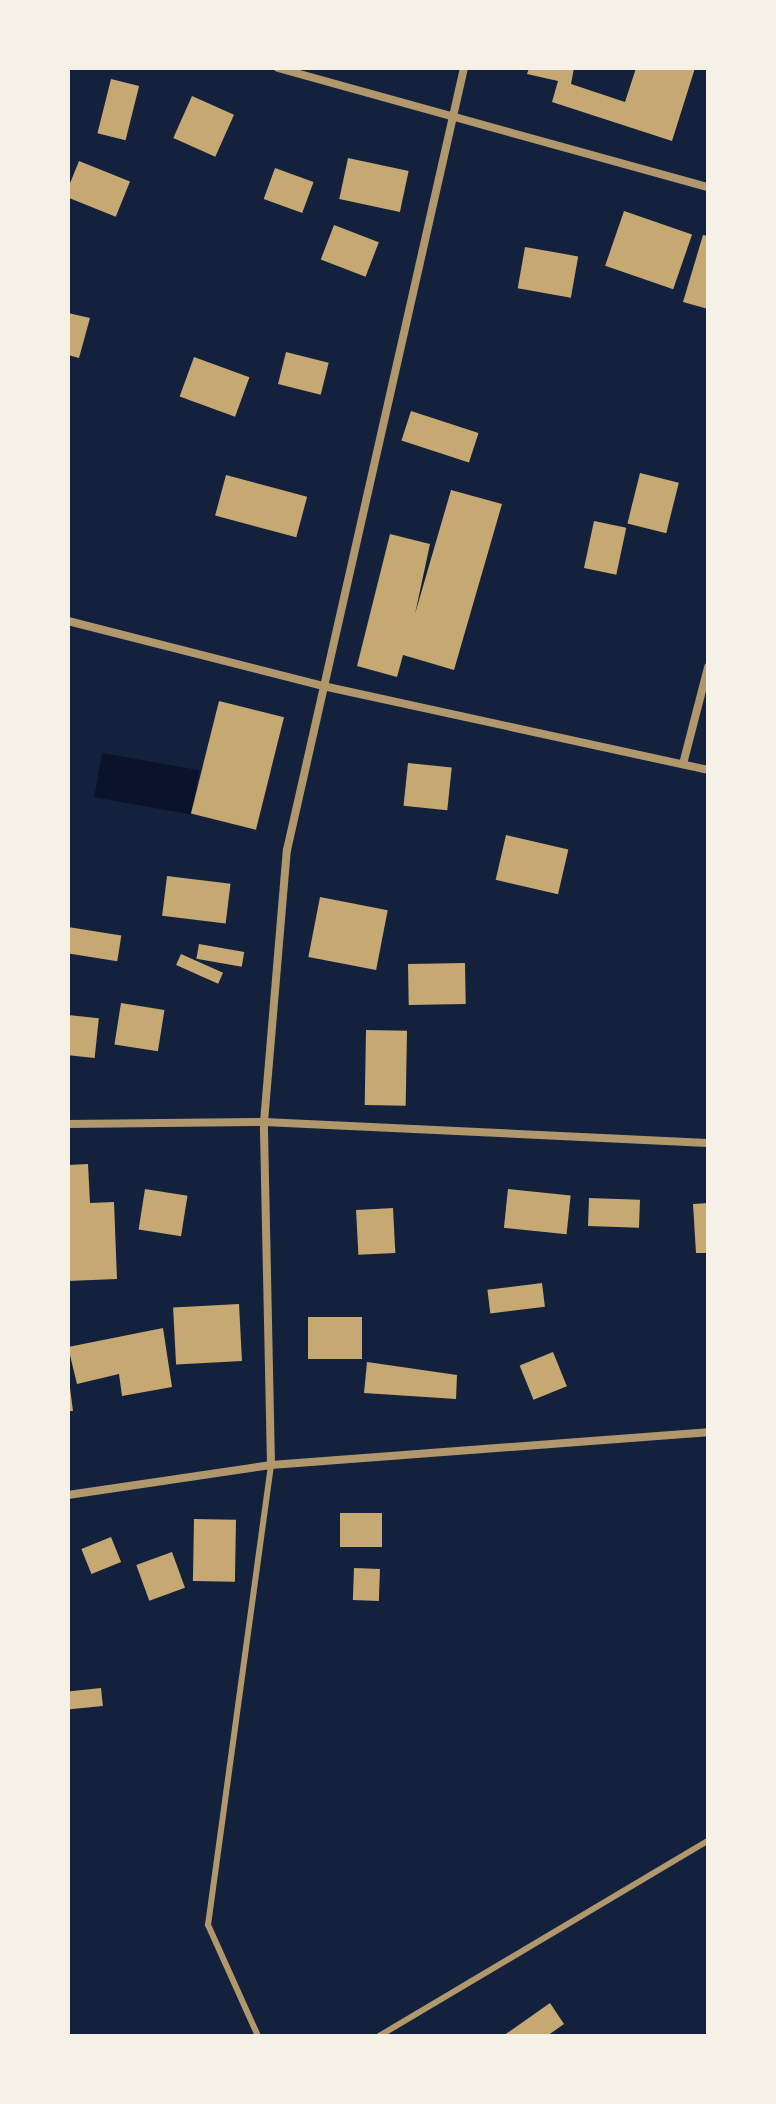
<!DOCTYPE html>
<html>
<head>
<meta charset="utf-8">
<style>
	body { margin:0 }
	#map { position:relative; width:776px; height:2104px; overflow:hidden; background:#14213d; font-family:Inter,sans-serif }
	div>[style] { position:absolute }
	.water>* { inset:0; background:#0b132b; transform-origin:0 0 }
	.building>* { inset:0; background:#c6a872; transform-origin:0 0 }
	.service>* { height:6px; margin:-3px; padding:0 3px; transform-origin:3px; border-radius:3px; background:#b1986c }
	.minor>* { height:8px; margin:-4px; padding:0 4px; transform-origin:4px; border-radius:4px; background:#b1986c }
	span { translate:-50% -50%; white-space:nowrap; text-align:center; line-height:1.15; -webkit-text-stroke:8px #f6f1e7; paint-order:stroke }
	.frame { position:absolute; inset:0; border:70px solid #f6f1e7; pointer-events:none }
</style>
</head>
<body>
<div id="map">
	<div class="water">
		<i style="left:102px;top:753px;width:99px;height:45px;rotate:10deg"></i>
	</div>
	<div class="building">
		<i style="clip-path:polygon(529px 68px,574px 68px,571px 84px,625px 102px,636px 68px,695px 68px,672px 141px,552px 102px,558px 81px,527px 74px)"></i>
		<i style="left:111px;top:79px;width:29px;height:56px;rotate:14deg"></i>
		<i style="left:192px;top:96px;width:46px;height:46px;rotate:24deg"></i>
		<i style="left:348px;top:158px;width:62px;height:42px;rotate:12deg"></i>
		<i style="left:79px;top:161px;width:55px;height:38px;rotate:22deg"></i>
		<i style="left:275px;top:168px;width:41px;height:33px;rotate:20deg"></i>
		<i style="left:624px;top:211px;width:72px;height:58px;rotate:19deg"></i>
		<i style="left:334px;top:225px;width:48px;height:37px;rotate:21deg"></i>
		<i style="clip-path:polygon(703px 235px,708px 236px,708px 309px,683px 302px)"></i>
		<i style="left:525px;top:247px;width:54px;height:42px;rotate:10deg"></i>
		<i style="clip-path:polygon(68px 313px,90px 318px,79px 358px,68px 355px)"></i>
		<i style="left:286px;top:352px;width:44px;height:33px;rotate:14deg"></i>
		<i style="left:194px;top:357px;width:59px;height:42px;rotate:20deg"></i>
		<i style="left:411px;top:411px;width:71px;height:31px;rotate:18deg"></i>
		<i style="left:640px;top:473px;width:40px;height:52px;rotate:14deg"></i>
		<i style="left:226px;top:475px;width:84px;height:42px;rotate:15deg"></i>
		<i style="clip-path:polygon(451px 490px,502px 504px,454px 670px,403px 655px,397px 677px,357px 666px,390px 534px,430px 544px,415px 614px)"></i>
		<i style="left:594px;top:521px;width:33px;height:48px;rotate:12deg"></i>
		<i style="left:219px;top:701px;width:67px;height:116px;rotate:14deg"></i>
		<i style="left:408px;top:763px;width:44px;height:43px;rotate:6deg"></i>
		<i style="left:506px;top:835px;width:64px;height:46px;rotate:13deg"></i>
		<i style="left:167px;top:876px;width:64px;height:40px;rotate:7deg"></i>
		<i style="left:320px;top:897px;width:69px;height:61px;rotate:11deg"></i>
		<i style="left:68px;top:927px;width:54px;height:26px;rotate:9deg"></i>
		<i style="left:199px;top:944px;width:46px;height:15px;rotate:10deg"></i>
		<i style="left:181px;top:954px;width:46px;height:12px;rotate:24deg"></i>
		<i style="left:465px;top:963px;width:41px;height:57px;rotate:89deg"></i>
		<i style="left:121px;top:1003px;width:44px;height:42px;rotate:9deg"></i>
		<i style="left:68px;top:1015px;width:31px;height:40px;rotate:6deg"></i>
		<i style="left:366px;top:1030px;width:41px;height:75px;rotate:1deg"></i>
		<i style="clip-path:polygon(88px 1164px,90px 1203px,114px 1202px,117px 1279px,68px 1281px,68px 1165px)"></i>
		<i style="left:145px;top:1189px;width:43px;height:41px;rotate:9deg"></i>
		<i style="left:508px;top:1189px;width:63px;height:39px;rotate:6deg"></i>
		<i style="left:589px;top:1198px;width:51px;height:28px;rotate:2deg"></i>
		<i style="clip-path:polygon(708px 1203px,708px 1253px,696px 1253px,693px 1204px)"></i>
		<i style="left:393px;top:1208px;width:45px;height:37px;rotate:87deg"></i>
		<i style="left:542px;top:1283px;width:24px;height:55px;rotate:83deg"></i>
		<i style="left:239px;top:1304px;width:57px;height:66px;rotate:87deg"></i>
		<i style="left:362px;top:1317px;width:42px;height:54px;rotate:90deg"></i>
		<i style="clip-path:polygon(163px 1328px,172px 1387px,122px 1396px,119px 1374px,77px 1384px,68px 1347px)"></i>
		<i style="left:553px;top:1352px;width:37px;height:36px;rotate:68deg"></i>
		<i style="clip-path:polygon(367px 1362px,457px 1375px,456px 1399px,364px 1393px)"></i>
		<i style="clip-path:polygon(70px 1388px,73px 1411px,68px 1411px,68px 1389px)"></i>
		<i style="left:340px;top:1513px;width:42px;height:34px"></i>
		<i style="left:194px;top:1519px;width:42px;height:62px;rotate:1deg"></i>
		<i style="left:111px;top:1537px;width:27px;height:32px;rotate:68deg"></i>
		<i style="left:172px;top:1552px;width:38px;height:38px;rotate:70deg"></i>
		<i style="left:354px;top:1568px;width:26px;height:32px;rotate:2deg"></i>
		<i style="left:101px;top:1688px;width:18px;height:33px;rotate:84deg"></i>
		<i style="clip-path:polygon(550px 2003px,564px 2024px,547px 2036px,503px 2036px)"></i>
	</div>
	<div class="service">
		<i style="left:258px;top:2036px;width:122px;rotate:-114.2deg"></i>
		<i style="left:208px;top:1925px;width:464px;rotate:-82.2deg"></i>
		<i style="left:379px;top:2036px;width:382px;rotate:-30.7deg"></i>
	</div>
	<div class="minor">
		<i style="left:278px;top:68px;width:446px;rotate:15.5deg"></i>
		<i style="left:68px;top:621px;width:263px;rotate:14.3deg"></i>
		<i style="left:323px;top:686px;width:394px;rotate:12.3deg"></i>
		<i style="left:683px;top:764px;width:100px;rotate:-75.5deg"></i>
		<i style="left:68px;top:1124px;width:196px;rotate:-0.6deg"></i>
		<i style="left:264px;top:1122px;width:444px;rotate:2.7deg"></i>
		<i style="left:271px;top:1465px;width:343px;rotate:-91.2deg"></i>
		<i style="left:264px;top:1122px;width:273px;rotate:-85.2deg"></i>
		<i style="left:287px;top:850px;width:802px;rotate:-77.25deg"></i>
		<i style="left:68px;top:1495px;width:205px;rotate:-8.4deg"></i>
		<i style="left:271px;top:1465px;width:438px;rotate:-4.3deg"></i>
	</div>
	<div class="frame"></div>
</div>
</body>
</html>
